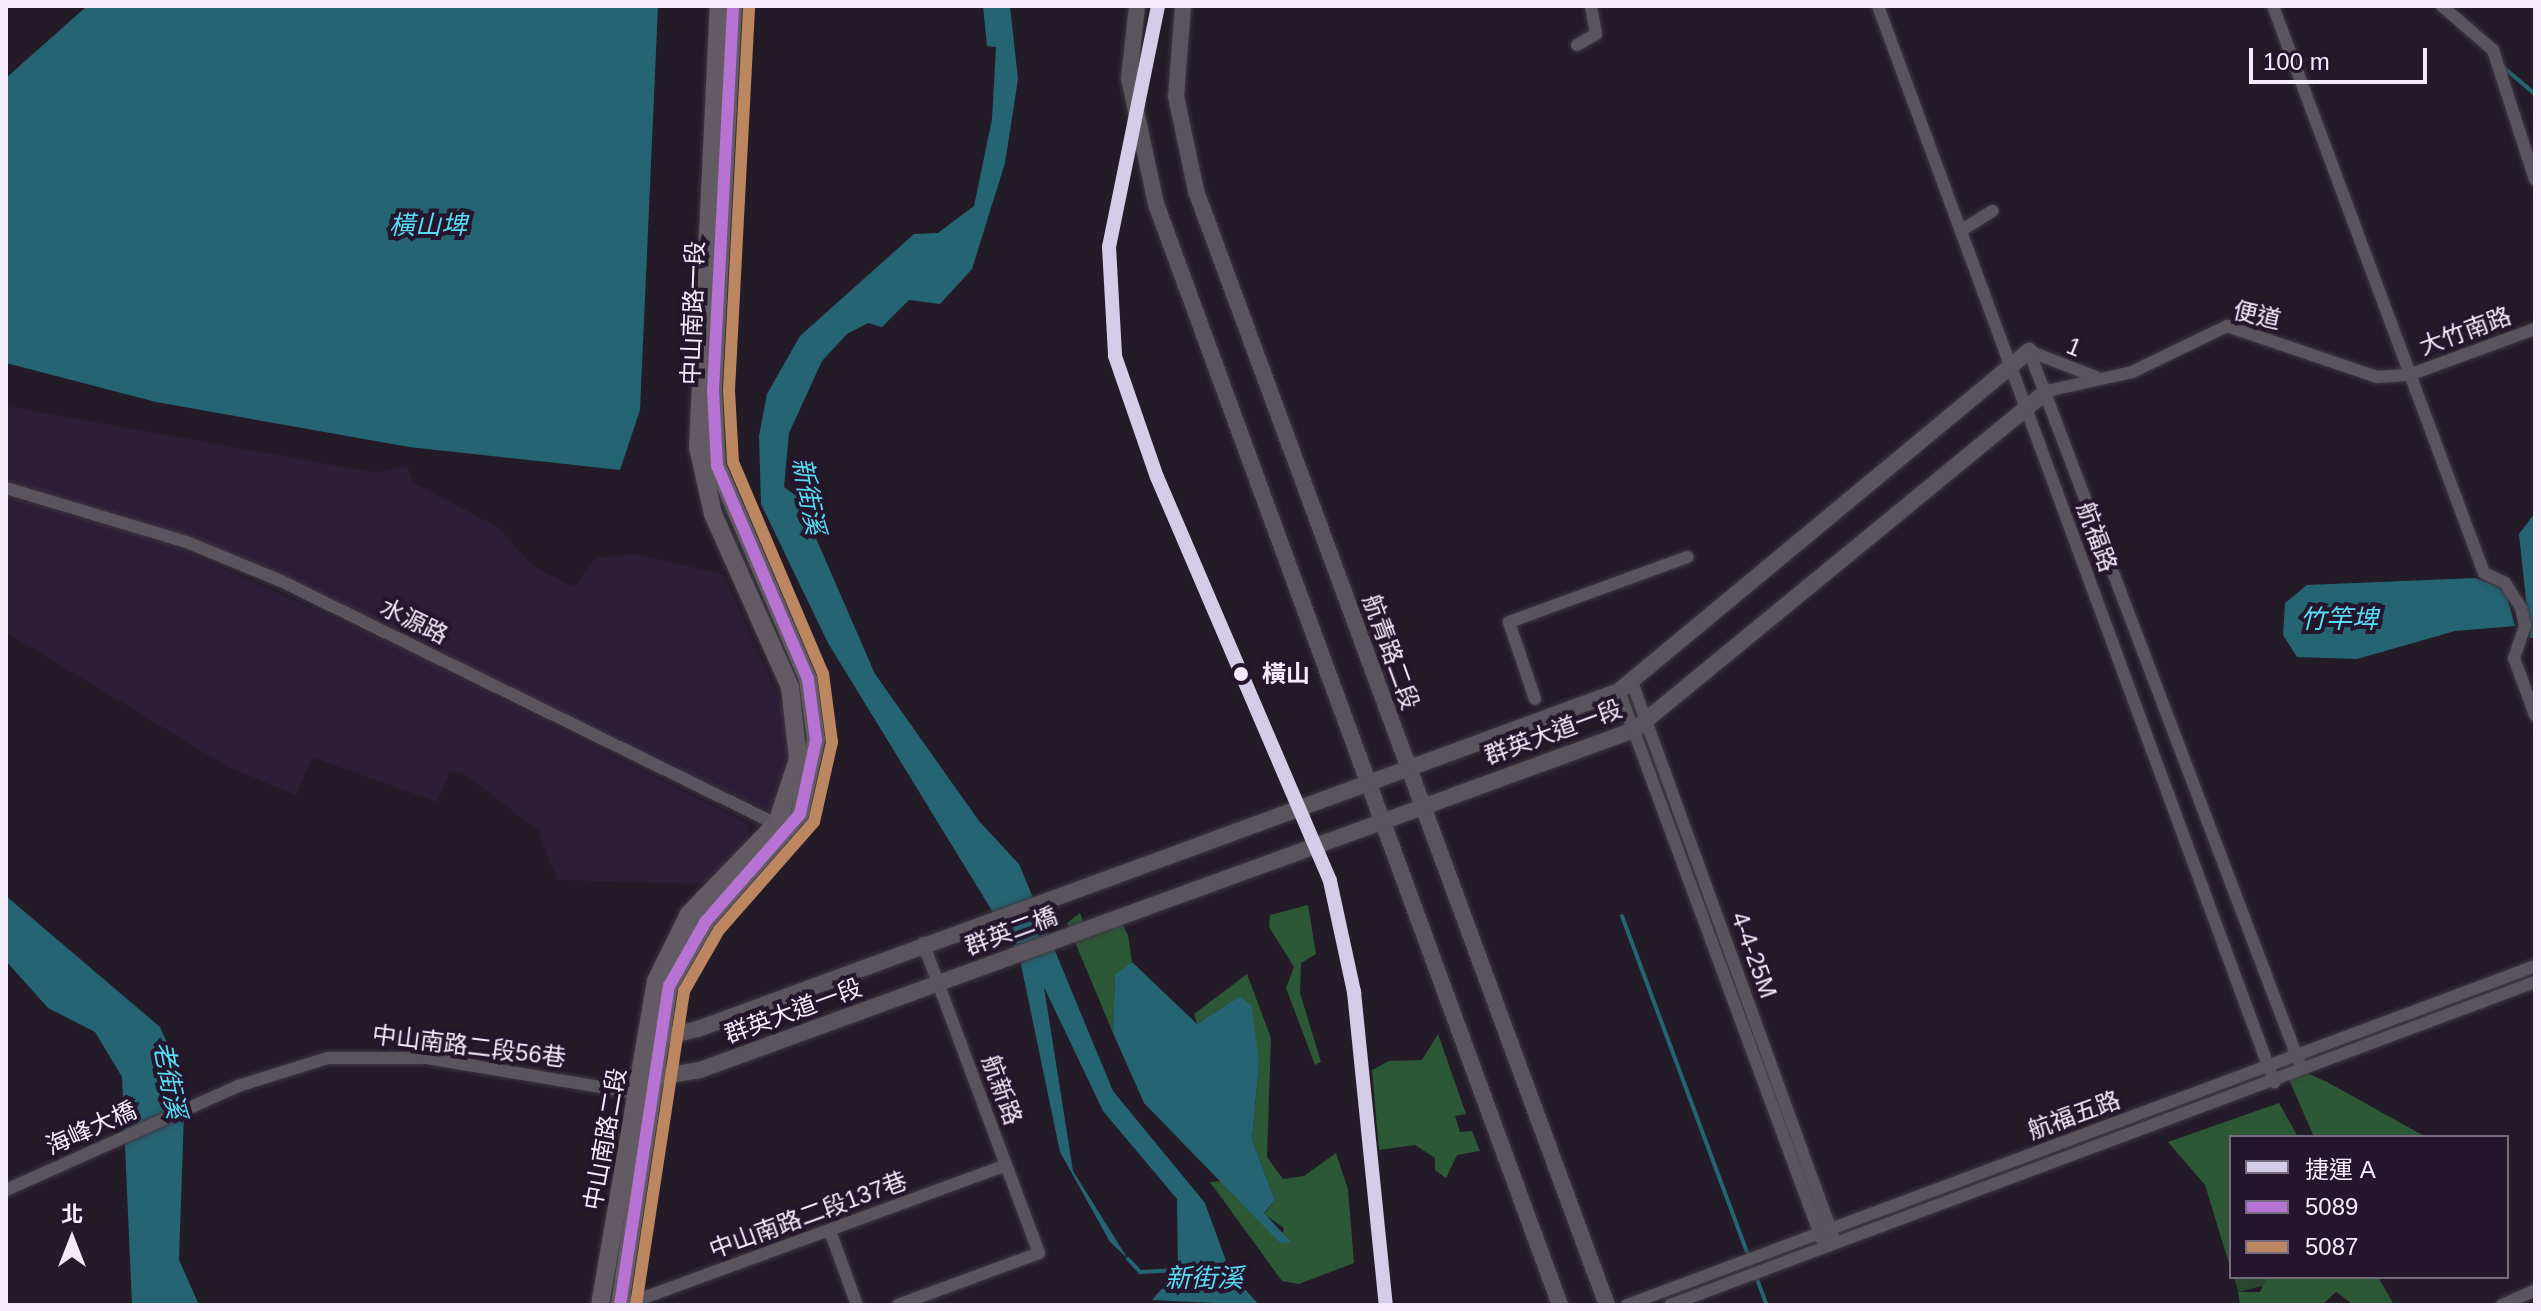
<!DOCTYPE html>
<html>
<head>
<meta charset="utf-8">
<style>
	body { margin:0 }
	#map { position:relative; width:2541px; height:1311px; overflow:hidden; background:#231b28; font-family:Arial,"Noto Sans TC",sans-serif }
	div>[style] { position:absolute }
	.built>* { inset:0; background:#2d1e38 }
	.green>* { inset:0; background:#2a4530 }
	.forest>* { inset:0; background:#2c5836 }
	.water>* { inset:0; background:#256472 }
	.stream>* { height:4px; margin:-2px; padding:0 2px; transform-origin:2px; border-radius:2px; background:#256472 }
	.roads { filter:drop-shadow(0 0 2px #3e3842) drop-shadow(0 0 2px #3e3842) }
	.minor>* { height:12px; margin:-6px; padding:0 6px; transform-origin:6px; border-radius:6px; background:#59545e }
	.tertiary>* { height:16px; margin:-8px; padding:0 8px; transform-origin:8px; border-radius:8px; background:#59545e }
	.secondary>* { height:18px; margin:-9px; padding:0 9px; transform-origin:9px; border-radius:9px; background:#635b63 }
	.bus-1>* { height:12px; margin:-6px; padding:0 6px; transform-origin:6px; border-radius:6px; background:#b673d3 }
	.bus-2>* { height:12px; margin:-6px; padding:0 6px; transform-origin:6px; border-radius:6px; background:#bb8660 }
	.metro-1>* { height:14px; margin:-7px; padding:0 7px; transform-origin:7px; border-radius:7px; background:#d4cde7 }
	.dots>* { width:22px; height:22px; translate:-50% -50%; box-sizing:border-box; border:4px solid #24162d; border-radius:50% }
	span { translate:-50% -50%; white-space:nowrap; text-align:center; line-height:1.15; -webkit-text-stroke:8px #24162d; paint-order:stroke }
	.street-label { font-size:24px; color:#f4ebfb }
	.stop-label { font-size:24px; color:#f4ebfb; font-weight:700 }
	.left { translate:0 -50%; text-align:left }
	.water-label { font-size:26px; color:#58dcf6; font-style:italic }
	.frame { position:absolute; inset:0; border:8px solid #f4ebfb; pointer-events:none }
	.legend { position:absolute; left:2229px; top:1135px; width:280px; height:144px; box-sizing:border-box; background:#24162d; border:2px solid #776b7f; margin:0; padding:10px 14px; list-style:none; font-size:24px; color:#f4ebfb }
	.legend li { display:flex; align-items:center; gap:16px; height:40px }
	.legend b { width:40px; border:2px solid #776b7f }
	.north { position:absolute; left:32px; top:1199px; width:80px; height:80px; -webkit-text-stroke:6px #24162d; paint-order:stroke; rotate:0deg; font-size:22px; font-weight:700; line-height:32px; text-align:center; color:#f4ebfb }
	.north::after { content:''; display:block; margin:auto; width:28px; height:36px; background:#f4ebfb; clip-path:polygon(50% 0,100% 100%,50% 72%,0 100%) }
	.scale { position:absolute; left:2249px; top:48px; width:178px; height:36px; box-sizing:border-box; border:4px solid #f4ebfb; border-top:0; padding-left:10px; font-size:24px; line-height:28px; white-space:nowrap; color:#f4ebfb; -webkit-text-stroke:6px #24162d; paint-order:stroke }
</style>
</head>
<body>
<div id="map">
	<div class="built">
		<i style="clip-path:polygon(6px 406px,377px 473px,406px 466px,414px 483px,496px 526px,533px 566px,574px 587px,596px 558px,634px 554px,723px 574px,785px 710px,788px 768px,777px 801px,771px 812px,203px 543px,6px 480px)"></i>
		<i style="clip-path:polygon(6px 496px,169px 544px,390px 643px,749px 824px,748px 846px,708px 884px,557px 880px,538px 830px,463px 773px,450px 772px,437px 802px,312px 757px,296px 795px,228px 767px,6px 632px)"></i>
	</div>
	<div class="green">
		<i style="clip-path:polygon(2234px 1277px,2267px 1277px,2267px 1285px,2238px 1292px)"></i>
	</div>
	<div class="forest">
		<i style="clip-path:polygon(1308px 905px,1316px 954px,1301px 963px,1300px 993px,1321px 1062px,1315px 1065px,1286px 988px,1294px 967px,1269px 927px,1270px 915px)"></i>
		<i style="clip-path:polygon(1080px 913px,1086px 928px,1121px 922px,1128px 935px,1132px 962px,1115px 976px,1113px 1033px,1067px 923px)"></i>
		<i style="clip-path:polygon(1247px 974px,1271px 1038px,1267px 1157px,1283px 1179px,1304px 1176px,1336px 1153px,1348px 1189px,1354px 1263px,1299px 1284px,1282px 1281px,1210px 1182px,1224px 1181px,1280px 1243px,1284px 1228px,1264px 1214px,1275px 1200px,1252px 1140px,1259px 1064px,1240px 996px,1197px 1024px,1194px 1014px)"></i>
		<i style="clip-path:polygon(1438px 1034px,1466px 1114px,1455px 1116px,1460px 1132px,1472px 1131px,1480px 1151px,1457px 1155px,1446px 1178px,1435px 1170px,1435px 1158px,1415px 1145px,1379px 1150px,1372px 1070px,1389px 1061px,1422px 1060px)"></i>
		<i style="clip-path:polygon(2281px 1061px,2329px 1083px,2426px 1137px,2314px 1137px)"></i>
		<i style="clip-path:polygon(2279px 1103px,2298px 1137px,2231px 1137px,2231px 1270px,2205px 1185px,2168px 1142px)"></i>
		<i style="clip-path:polygon(2267px 1277px,2378px 1277px,2394px 1305px,2354px 1305px,2336px 1292px,2322px 1305px,2240px 1305px,2238px 1292px,2260px 1292px)"></i>
	</div>
	<div class="water">
		<i style="clip-path:polygon(87px 6px,658px 6px,640px 410px,620px 470px,409px 447px,156px 402px,6px 363px,6px 78px)"></i>
		<i style="clip-path:polygon(983px 6px,1010px 6px,1018px 79px,1005px 163px,972px 269px,940px 304px,909px 300px,882px 327px,868px 323px,847px 334px,822px 361px,789px 433px,784px 487px,798px 497px,875px 674px,979px 821px,1019px 864px,1113px 1091px,1205px 1203px,1230px 1272px,1259px 1305px,1152px 1300px,1178px 1270px,1177px 1199px,1103px 1111px,1044px 987px,1073px 1171px,1128px 1259px,1110px 1242px,1060px 1152px,1019px 955px,828px 643px,761px 504px,759px 436px,767px 394px,800px 336px,914px 234px,938px 233px,974px 206px,992px 119px,996px 47px,987px 46px)"></i>
		<i style="clip-path:polygon(2535px 513px,2535px 638px,2530px 638px,2519px 534px)"></i>
		<i style="clip-path:polygon(2475px 578px,2505px 589px,2515px 626px,2455px 631px,2357px 659px,2297px 657px,2283px 635px,2285px 603px,2307px 585px)"></i>
		<i style="clip-path:polygon(6px 896px,160px 1027px,185px 1082px,179px 1260px,199px 1305px,132px 1305px,122px 1077px,95px 1032px,48px 1008px,6px 961px)"></i>
		<i style="clip-path:polygon(1132px 962px,1197px 1024px,1240px 996px,1252px 1007px,1259px 1064px,1252px 1140px,1275px 1200px,1264px 1213px,1291px 1242px,1280px 1243px,1144px 1103px,1113px 1033px,1115px 975px)"></i>
	</div>
	<div class="stream">
		<i style="left:2503px;top:67px;width:42px;rotate:40.2deg"></i>
		<i style="left:1622px;top:916px;width:415px;rotate:69.6deg"></i>
		<i style="left:1128px;top:1259px;width:18px;rotate:47deg"></i>
		<i style="left:1140px;top:1272px;width:38px;rotate:-3deg"></i>
	</div>
	<div class="roads">
		<div class="minor">
			<i style="left:1878px;top:6px;width:1147px;rotate:69.79deg"></i>
			<i style="left:2273px;top:6px;width:605px;rotate:69.59deg"></i>
			<i style="left:2484px;top:573px;width:23px;rotate:25deg"></i>
			<i style="left:2505px;top:583px;width:30px;rotate:57deg"></i>
			<i style="left:2521px;top:608px;width:18px;rotate:77deg"></i>
			<i style="left:2525px;top:626px;width:34px;rotate:109deg"></i>
			<i style="left:2514px;top:658px;width:61px;rotate:69.8deg"></i>
			<i style="left:2442px;top:6px;width:67px;rotate:40.8deg"></i>
			<i style="left:2493px;top:50px;width:136px;rotate:72deg"></i>
			<i style="left:1577px;top:45px;width:22px;rotate:-30deg"></i>
			<i style="left:1596px;top:34px;width:28px;rotate:-100deg"></i>
			<i style="left:1962px;top:230px;width:36px;rotate:-32deg"></i>
			<i style="left:2029px;top:351px;width:761px;rotate:69.21deg"></i>
			<i style="left:2029px;top:351px;width:72px;rotate:21.2deg"></i>
			<i style="left:2047px;top:391px;width:87px;rotate:-12.6deg"></i>
			<i style="left:2132px;top:372px;width:106px;rotate:-25.8deg"></i>
			<i style="left:2227px;top:326px;width:158px;rotate:18.8deg"></i>
			<i style="left:2377px;top:377px;width:32px;rotate:-4deg"></i>
			<i style="left:2409px;top:375px;width:134px;rotate:-20.1deg"></i>
			<i style="left:6px;top:488px;width:191px;rotate:16.7deg"></i>
			<i style="left:189px;top:543px;width:100px;rotate:22.4deg"></i>
			<i style="left:281px;top:581px;width:558px;rotate:26.15deg"></i>
			<i style="left:1632px;top:682px;width:589px;rotate:70.06deg"></i>
			<i style="left:1619px;top:691px;width:585px;rotate:69.71deg"></i>
			<i style="left:1535px;top:699px;width:81px;rotate:-108.7deg"></i>
			<i style="left:1509px;top:622px;width:190px;rotate:-20deg"></i>
			<i style="left:6px;top:1190px;width:254px;rotate:-24.1deg"></i>
			<i style="left:238px;top:1086px;width:94px;rotate:-17.3deg"></i>
			<i style="left:328px;top:1058px;width:99px"></i>
			<i style="left:427px;top:1058px;width:219px;rotate:9.5deg"></i>
			<i style="left:830px;top:1231px;width:79px;rotate:70deg"></i>
			<i style="left:624px;top:1305px;width:407px;rotate:-20.1deg"></i>
			<i style="left:898px;top:1305px;width:150px;rotate:-20.2deg"></i>
			<i style="left:1039px;top:1253px;width:331px;rotate:-110.5deg"></i>
			<i style="left:1627px;top:1305px;width:969px;rotate:-20.47deg"></i>
			<i style="left:1670px;top:1305px;width:923px;rotate:-20.48deg"></i>
			<i style="left:2502px;top:1305px;width:36px;rotate:-24deg"></i>
		</div>
		<div class="tertiary">
			<i style="left:1137px;top:6px;width:72px;rotate:96.3deg"></i>
			<i style="left:1129px;top:78px;width:129px;rotate:77.9deg"></i>
			<i style="left:1156px;top:204px;width:1173px;rotate:69.85deg"></i>
			<i style="left:1183px;top:6px;width:90px;rotate:94.4deg"></i>
			<i style="left:1176px;top:96px;width:97px;rotate:78.1deg"></i>
			<i style="left:1196px;top:191px;width:1187px;rotate:69.75deg"></i>
			<i style="left:651px;top:1040px;width:48px;rotate:-13.2deg"></i>
			<i style="left:698px;top:1029px;width:981px;rotate:-20.15deg"></i>
			<i style="left:1619px;top:691px;width:533px;rotate:-39.67deg"></i>
			<i style="left:644px;top:1079px;width:57px;rotate:-9.1deg"></i>
			<i style="left:700px;top:1070px;width:994px;rotate:-20deg"></i>
			<i style="left:1634px;top:730px;width:534px;rotate:-39.38deg"></i>
		</div>
		<div class="secondary">
			<i style="left:600px;top:1305px;width:329px;rotate:-80.2deg"></i>
			<i style="left:656px;top:981px;width:75px;rotate:-63.8deg"></i>
			<i style="left:689px;top:914px;width:127px;rotate:-46deg"></i>
			<i style="left:777px;top:823px;width:67px;rotate:-71.8deg"></i>
			<i style="left:798px;top:759px;width:72px;rotate:-96.3deg"></i>
			<i style="left:790px;top:687px;width:189px;rotate:-114deg"></i>
			<i style="left:713px;top:514px;width:69px;rotate:-102.6deg"></i>
			<i style="left:698px;top:447px;width:441px;rotate:-87.3deg"></i>
			<i style="left:620px;top:1305px;width:323px;rotate:-81.3deg"></i>
			<i style="left:669px;top:986px;width:75px;rotate:-60.4deg"></i>
			<i style="left:706px;top:921px;width:142px;rotate:-48.7deg"></i>
			<i style="left:800px;top:814px;width:76px;rotate:-77.8deg"></i>
			<i style="left:816px;top:740px;width:62px;rotate:-97.5deg"></i>
			<i style="left:808px;top:679px;width:232px;rotate:-113.1deg"></i>
			<i style="left:717px;top:466px;width:76px;rotate:-93deg"></i>
			<i style="left:713px;top:390px;width:385px;rotate:-87deg"></i>
		</div>
	</div>
	<div class="bus-1">
		<i style="left:620px;top:1305px;width:323px;rotate:-81.3deg"></i>
		<i style="left:669px;top:986px;width:75px;rotate:-60.4deg"></i>
		<i style="left:706px;top:921px;width:142px;rotate:-48.7deg"></i>
		<i style="left:800px;top:814px;width:76px;rotate:-77.8deg"></i>
		<i style="left:816px;top:740px;width:62px;rotate:-97.5deg"></i>
		<i style="left:808px;top:679px;width:232px;rotate:-113.1deg"></i>
		<i style="left:717px;top:466px;width:76px;rotate:-93deg"></i>
		<i style="left:713px;top:390px;width:385px;rotate:-87deg"></i>
	</div>
	<div class="bus-2">
		<i style="left:636px;top:1305px;width:318px;rotate:-81.3deg"></i>
		<i style="left:684px;top:991px;width:70px;rotate:-60.2deg"></i>
		<i style="left:719px;top:930px;width:144px;rotate:-48.7deg"></i>
		<i style="left:814px;top:822px;width:82px;rotate:-77.3deg"></i>
		<i style="left:832px;top:742px;width:69px;rotate:-97.5deg"></i>
		<i style="left:823px;top:674px;width:230px;rotate:-113deg"></i>
		<i style="left:733px;top:462px;width:72px;rotate:-93.2deg"></i>
		<i style="left:729px;top:390px;width:384px;rotate:-87deg"></i>
	</div>
	<div class="metro-1">
		<i style="left:1158px;top:6px;width:246px;rotate:101.5deg"></i>
		<i style="left:1109px;top:247px;width:109px;rotate:86.8deg"></i>
		<i style="left:1115px;top:356px;width:128px;rotate:70.9deg"></i>
		<i style="left:1157px;top:477px;width:439px;rotate:66.8deg"></i>
		<i style="left:1330px;top:881px;width:114px;rotate:77.8deg"></i>
		<i style="left:1354px;top:992px;width:315px;rotate:84.2deg"></i>
	</div>
	<div class="dots">
		<i style="left:1241px;top:674px;background:#f4ebfb"></i>
	</div>
	<div class="street-label">
		<span style="left:693px;top:313px;rotate:-88deg">中山南路一段</span>
		<span style="left:2257px;top:315px;rotate:13deg">便道</span>
		<span style="left:2465px;top:331px;rotate:-20deg">大竹南路</span>
		<span style="left:2074px;top:347px;rotate:22deg">1</span>
		<span style="left:2097px;top:537px;rotate:70deg">航福路</span>
		<span style="left:414px;top:621px;rotate:26deg">水源路</span>
		<span style="left:1391px;top:652px;rotate:70deg">航青路二段</span>
		<span style="left:1553px;top:732px;rotate:-20deg">群英大道一段</span>
		<span style="left:1011px;top:931px;rotate:-20deg">群英二橋</span>
		<span style="left:1754px;top:955px;rotate:70deg">4-4-25M</span>
		<span style="left:793px;top:1011px;rotate:-20deg">群英大道一段</span>
		<span style="left:469px;top:1046px;rotate:7deg">中山南路二段56巷</span>
		<span style="left:1002px;top:1090px;rotate:70deg">航新路</span>
		<span style="left:2074px;top:1115px;rotate:-20deg">航福五路</span>
		<span style="left:91px;top:1128px;rotate:-24deg">海峰大橋</span>
		<span style="left:605px;top:1139px;rotate:-80deg">中山南路二段</span>
		<span style="left:808px;top:1215px;rotate:-20deg">中山南路二段137巷</span>
	</div>
	<div class="stop-label">
		<span class="left" style="left:1262px;top:674px">橫山</span>
	</div>
	<div class="water-label">
		<span style="left:428px;top:226px">橫山埤</span>
		<span style="left:808px;top:496px;rotate:79deg">新街溪</span>
		<span style="left:2339px;top:620px">竹竿埤</span>
		<span style="left:169px;top:1080px;rotate:79deg">老街溪</span>
		<span style="left:1204px;top:1279px">新街溪</span>
	</div>
	<div class="frame"></div>
	<ul class="legend">
	<li><b style="height:10px;background:#d4cde7"></b>捷運 A</li>
	<li><b style="height:10px;background:#b673d3"></b>5089</li>
	<li><b style="height:10px;background:#bb8660"></b>5087</li>
	</ul>
	<div class="north">北</div>
	<div class="scale">100 m</div>
</div>
</body>
</html>
